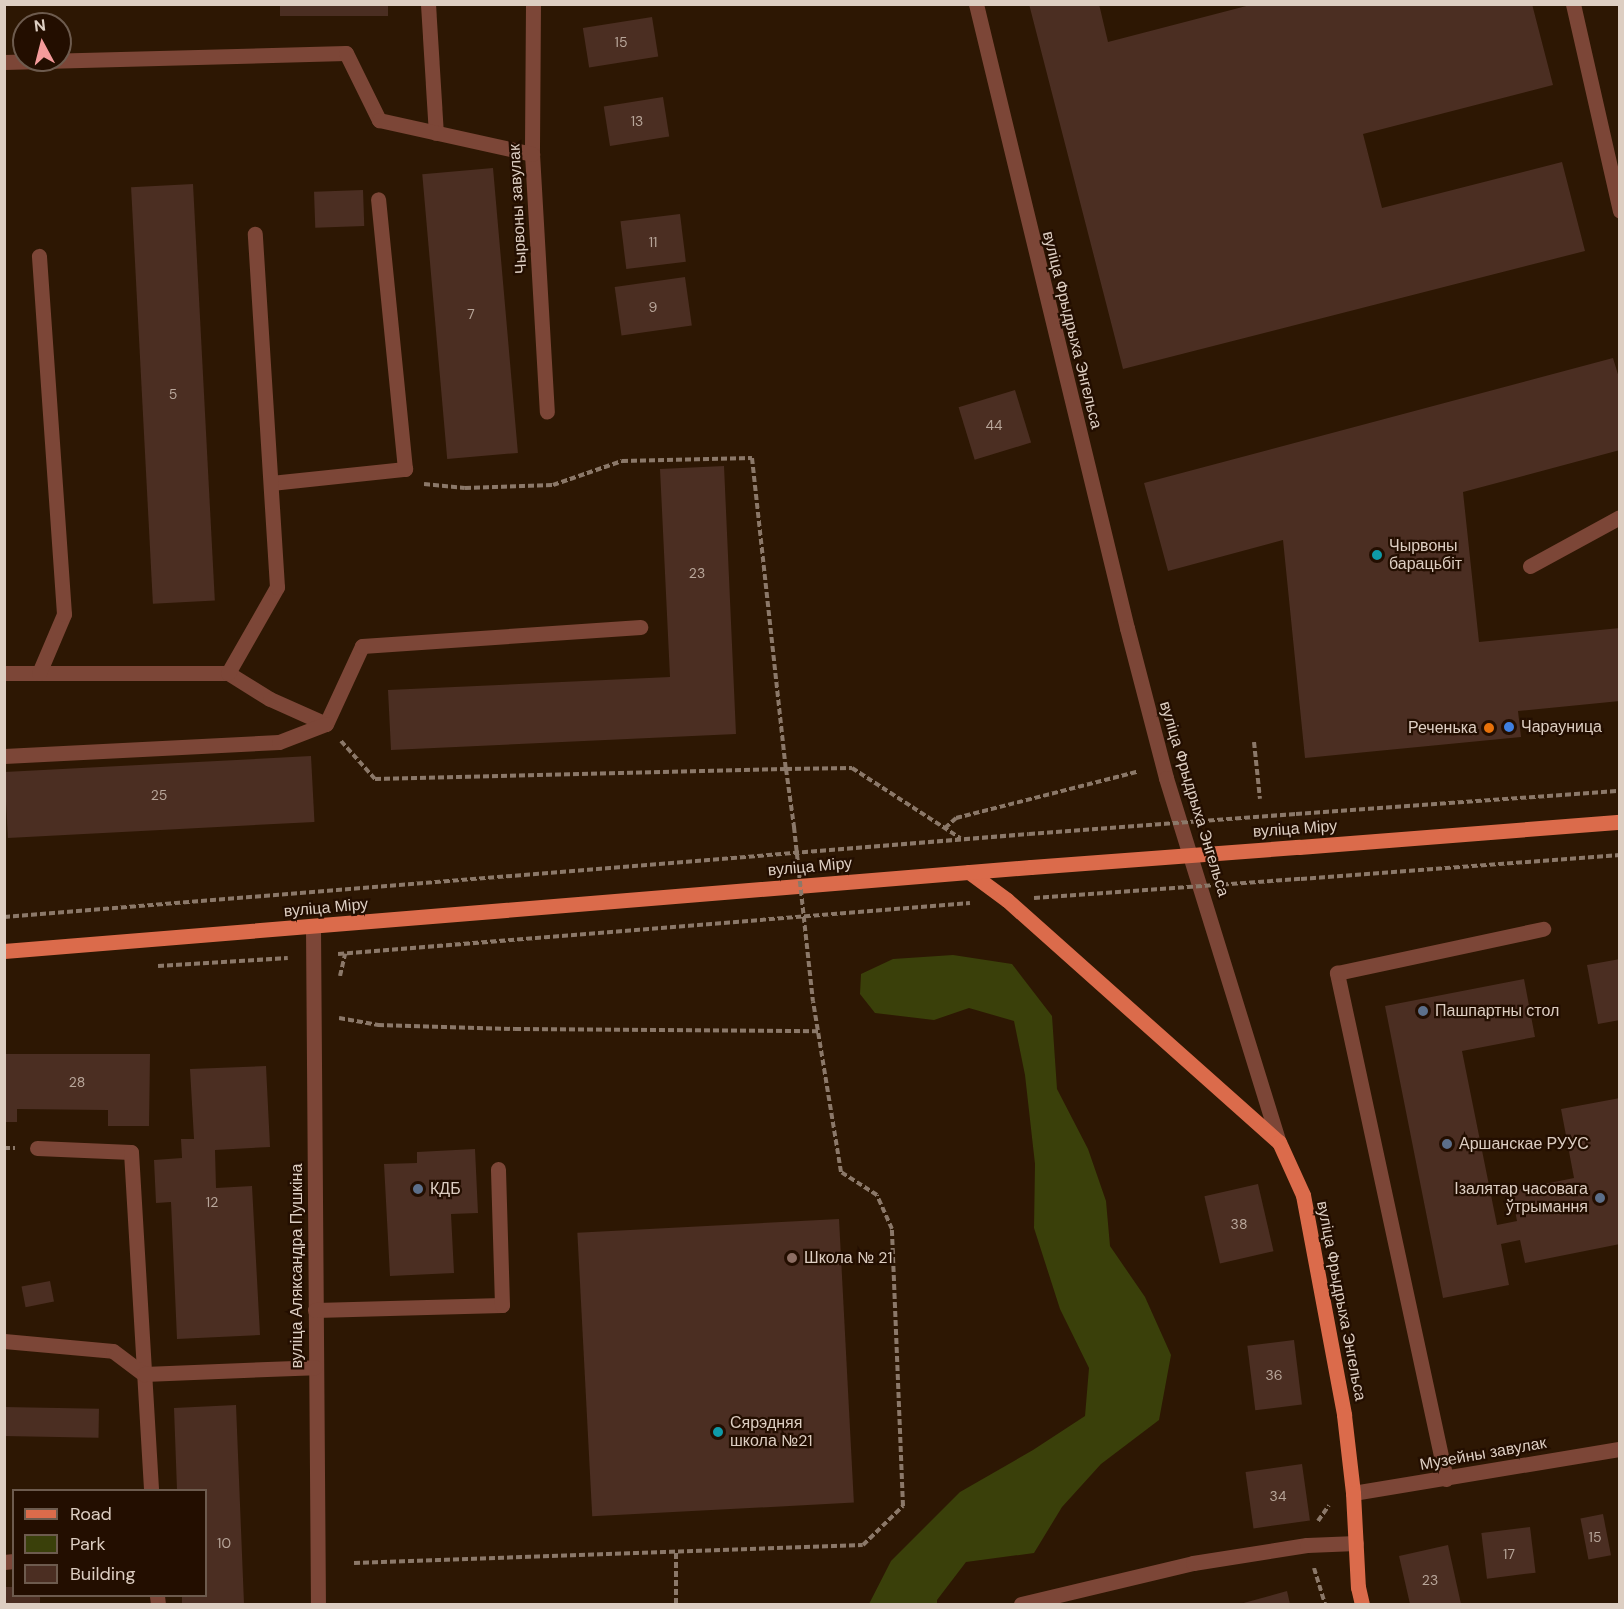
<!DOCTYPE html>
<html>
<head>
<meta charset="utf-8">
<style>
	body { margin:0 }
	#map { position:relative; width:1624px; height:1609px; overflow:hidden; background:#2d1703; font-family:"DM Sans",sans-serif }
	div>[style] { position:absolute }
	.green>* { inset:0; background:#3a400a }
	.building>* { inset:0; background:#4b2e22; transform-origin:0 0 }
	.path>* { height:4px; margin-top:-2px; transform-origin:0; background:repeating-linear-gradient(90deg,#8b7869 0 6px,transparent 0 9px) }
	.minor>* { height:15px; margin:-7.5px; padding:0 7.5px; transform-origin:7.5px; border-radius:7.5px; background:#7c4637 }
	.major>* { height:15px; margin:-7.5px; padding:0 7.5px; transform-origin:7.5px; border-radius:7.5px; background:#db6b4b }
	.path-bridge>* { height:4px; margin-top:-2px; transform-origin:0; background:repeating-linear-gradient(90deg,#8b7869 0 6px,transparent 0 9px) }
	.major-bridge>* { height:15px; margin:-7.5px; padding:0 7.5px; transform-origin:7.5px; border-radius:7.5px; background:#db6b4b }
	.dots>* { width:16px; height:16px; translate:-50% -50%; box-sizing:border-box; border:3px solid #230e00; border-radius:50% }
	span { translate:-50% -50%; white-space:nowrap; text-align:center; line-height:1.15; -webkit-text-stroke:4.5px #230e00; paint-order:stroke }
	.number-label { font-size:14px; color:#b8a69a }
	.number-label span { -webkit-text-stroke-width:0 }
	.street-label { font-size:16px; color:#ddcec2 }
	.poi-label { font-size:16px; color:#ddcec2 }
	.left { translate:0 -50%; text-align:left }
	.right { translate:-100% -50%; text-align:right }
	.frame { position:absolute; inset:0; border:6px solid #ddcec2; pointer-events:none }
	.legend { position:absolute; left:12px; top:1489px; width:195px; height:108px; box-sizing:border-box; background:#230e00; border:2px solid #6d5b4e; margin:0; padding:8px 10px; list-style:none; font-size:18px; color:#ddcec2 }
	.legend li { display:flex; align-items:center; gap:12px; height:30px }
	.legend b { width:30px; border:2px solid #6d5b4e }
	.north { position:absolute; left:12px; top:12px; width:60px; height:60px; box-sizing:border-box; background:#230e00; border:2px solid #6d5b4e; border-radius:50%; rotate:353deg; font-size:16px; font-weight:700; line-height:24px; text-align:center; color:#ddcec2 }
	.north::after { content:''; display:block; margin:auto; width:21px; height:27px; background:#f59b9b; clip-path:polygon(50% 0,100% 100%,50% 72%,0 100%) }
</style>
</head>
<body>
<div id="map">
	<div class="green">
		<i style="clip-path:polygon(953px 955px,1012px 964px,1052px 1016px,1057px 1089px,1088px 1149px,1106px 1201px,1110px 1246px,1145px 1297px,1171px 1355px,1159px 1420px,1101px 1464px,1062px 1507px,1034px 1553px,966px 1562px,937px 1600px,937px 1604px,869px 1604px,891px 1561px,960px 1492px,1033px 1450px,1085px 1416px,1089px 1368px,1060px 1309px,1034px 1228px,1035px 1164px,1025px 1075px,1014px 1021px,969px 1008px,934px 1020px,875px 1013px,860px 994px,861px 974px,893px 959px)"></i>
	</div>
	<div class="building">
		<i style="left:280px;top:4px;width:108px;height:12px"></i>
		<i style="clip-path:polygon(1029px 4px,1099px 4px,1108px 42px,1254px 4px,1532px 4px,1553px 85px,1363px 134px,1382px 208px,1562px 162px,1585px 251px,1123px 369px)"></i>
		<i style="left:652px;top:17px;width:40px;height:70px;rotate:81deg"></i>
		<i style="left:663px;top:97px;width:40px;height:60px;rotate:81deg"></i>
		<i style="left:493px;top:168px;width:286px;height:71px;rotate:85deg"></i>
		<i style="left:193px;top:184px;width:417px;height:62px;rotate:87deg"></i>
		<i style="left:363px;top:190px;width:36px;height:49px;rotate:88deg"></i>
		<i style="left:680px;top:214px;width:48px;height:60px;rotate:83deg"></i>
		<i style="left:685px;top:277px;width:49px;height:71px;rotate:82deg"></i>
		<i style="clip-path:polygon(1613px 358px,1620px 381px,1620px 450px,1463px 492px,1479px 642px,1620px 628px,1620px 701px,1518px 711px,1521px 737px,1305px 758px,1283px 540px,1168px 571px,1144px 483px)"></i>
		<i style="left:1015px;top:390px;width:55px;height:59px;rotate:73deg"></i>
		<i style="clip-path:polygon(724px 466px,736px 734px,391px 750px,388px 690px,670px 677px,660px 469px)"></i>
		<i style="left:311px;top:756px;width:66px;height:307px;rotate:87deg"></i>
		<i style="clip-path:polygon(1620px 959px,1620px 1020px,1598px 1024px,1587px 965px)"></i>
		<i style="clip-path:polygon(1524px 979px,1535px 1037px,1462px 1051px,1497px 1225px,1517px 1221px,1511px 1191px,1574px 1178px,1561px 1109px,1620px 1098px,1620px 1244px,1525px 1263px,1520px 1240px,1501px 1244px,1509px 1285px,1443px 1298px,1385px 1006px)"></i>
		<i style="clip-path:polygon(4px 1054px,150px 1054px,149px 1126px,108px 1126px,108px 1110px,17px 1109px,17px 1122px,4px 1122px)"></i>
		<i style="clip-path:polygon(266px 1066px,270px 1147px,215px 1150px,216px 1188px,252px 1186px,260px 1335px,177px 1339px,171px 1202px,156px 1203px,154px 1160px,182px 1158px,181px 1139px,194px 1139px,190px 1069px)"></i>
		<i style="clip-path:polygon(475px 1149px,478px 1213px,451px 1214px,454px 1273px,390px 1276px,384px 1164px,417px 1163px,417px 1152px)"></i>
		<i style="left:1258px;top:1184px;width:69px;height:55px;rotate:77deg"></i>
		<i style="left:839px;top:1219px;width:284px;height:262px;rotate:87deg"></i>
		<i style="left:50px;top:1281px;width:21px;height:29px;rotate:79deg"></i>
		<i style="left:1294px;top:1340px;width:65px;height:47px;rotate:83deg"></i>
		<i style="clip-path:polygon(236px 1405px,244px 1604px,182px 1604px,182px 1596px,206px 1596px,206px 1490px,177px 1490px,174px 1408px)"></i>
		<i style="left:4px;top:1407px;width:95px;height:29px;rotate:1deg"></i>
		<i style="left:1302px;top:1464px;width:57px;height:57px;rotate:82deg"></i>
		<i style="left:1603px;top:1514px;width:42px;height:23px;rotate:79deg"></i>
		<i style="left:1530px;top:1527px;width:46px;height:49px;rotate:83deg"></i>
		<i style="clip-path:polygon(1448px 1545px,1461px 1604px,1410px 1604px,1399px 1556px)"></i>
		<i style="clip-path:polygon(4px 1587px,14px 1587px,14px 1596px,40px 1596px,40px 1604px,4px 1604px)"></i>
		<i style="clip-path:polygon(1287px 1591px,1290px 1604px,1240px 1604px)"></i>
	</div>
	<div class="path">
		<i style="left:424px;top:484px;width:41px;rotate:5.6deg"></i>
		<i style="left:465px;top:488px;width:88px;rotate:-2deg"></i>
		<i style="left:553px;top:485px;width:73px;rotate:-19.2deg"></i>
		<i style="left:622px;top:461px;width:130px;rotate:-1.3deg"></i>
		<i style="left:752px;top:458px;width:313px;rotate:83.8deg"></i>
		<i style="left:786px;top:769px;width:66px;rotate:-0.9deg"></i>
		<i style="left:852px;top:768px;width:129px;rotate:32.9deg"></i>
		<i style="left:341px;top:741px;width:51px;rotate:48.2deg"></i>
		<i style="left:375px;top:779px;width:411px;rotate:-1.4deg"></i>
		<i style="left:786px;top:769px;width:59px;rotate:82.1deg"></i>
		<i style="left:1254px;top:742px;width:57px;rotate:84deg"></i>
		<i style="left:1296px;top:814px;width:325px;rotate:-4.1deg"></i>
		<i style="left:945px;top:828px;width:15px;rotate:-42deg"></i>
		<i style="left:956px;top:818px;width:187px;rotate:-14.3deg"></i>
		<i style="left:1301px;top:879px;width:320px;rotate:-4.3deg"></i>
		<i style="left:4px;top:917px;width:1028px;rotate:-4.63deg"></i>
		<i style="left:338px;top:954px;width:634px;rotate:-4.61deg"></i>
		<i style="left:158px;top:966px;width:130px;rotate:-3.5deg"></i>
		<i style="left:340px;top:976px;width:23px;rotate:-77deg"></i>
		<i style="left:339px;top:1018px;width:40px;rotate:10deg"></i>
		<i style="left:378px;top:1025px;width:137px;rotate:1.7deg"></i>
		<i style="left:515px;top:1029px;width:305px;rotate:0.4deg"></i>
		<i style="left:4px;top:1148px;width:11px"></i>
		<i style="left:1318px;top:1521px;width:19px;rotate:-55deg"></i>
		<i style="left:676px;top:1553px;width:51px;rotate:90deg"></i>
		<i style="left:354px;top:1563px;width:509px;rotate:-2.03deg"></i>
		<i style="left:863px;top:1545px;width:56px;rotate:-44.3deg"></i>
		<i style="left:903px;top:1506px;width:277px;rotate:-92.3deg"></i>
		<i style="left:892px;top:1229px;width:37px;rotate:-114deg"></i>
		<i style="left:877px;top:1195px;width:43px;rotate:-147.4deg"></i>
		<i style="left:841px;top:1172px;width:173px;rotate:-99.3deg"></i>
		<i style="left:1314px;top:1568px;width:38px;rotate:73deg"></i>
	</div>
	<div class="minor">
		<i style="left:428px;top:4px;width:129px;rotate:86.5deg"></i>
		<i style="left:533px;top:4px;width:150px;rotate:90.4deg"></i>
		<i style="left:532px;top:154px;width:258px;rotate:86.7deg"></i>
		<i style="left:976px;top:4px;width:642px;rotate:76.4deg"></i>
		<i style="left:1127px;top:628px;width:155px;rotate:75.4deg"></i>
		<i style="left:1166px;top:778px;width:381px;rotate:72.8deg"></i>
		<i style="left:1573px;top:4px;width:212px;rotate:77.2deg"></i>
		<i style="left:4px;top:62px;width:342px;rotate:-1.5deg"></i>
		<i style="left:346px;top:53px;width:75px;rotate:63.8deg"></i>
		<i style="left:379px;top:120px;width:157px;rotate:12.5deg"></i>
		<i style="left:271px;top:483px;width:135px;rotate:-6deg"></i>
		<i style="left:405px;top:469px;width:271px;rotate:-95.7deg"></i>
		<i style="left:1530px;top:566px;width:102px;rotate:-28.6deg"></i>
		<i style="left:4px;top:673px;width:224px"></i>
		<i style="left:228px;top:673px;width:49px;rotate:31.8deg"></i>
		<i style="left:270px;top:699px;width:61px;rotate:24.1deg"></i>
		<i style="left:326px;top:724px;width:86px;rotate:-65.2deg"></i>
		<i style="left:362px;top:646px;width:279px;rotate:-3.9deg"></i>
		<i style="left:39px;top:673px;width:64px;rotate:-67deg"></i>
		<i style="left:64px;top:614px;width:359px;rotate:-94deg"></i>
		<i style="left:228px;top:673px;width:99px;rotate:-60.3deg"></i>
		<i style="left:277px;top:587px;width:354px;rotate:-93.6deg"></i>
		<i style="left:4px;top:756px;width:275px;rotate:-2.9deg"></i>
		<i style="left:279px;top:742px;width:50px;rotate:-21deg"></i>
		<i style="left:313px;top:927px;width:677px;rotate:89.58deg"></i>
		<i style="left:37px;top:1148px;width:94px;rotate:2.4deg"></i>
		<i style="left:131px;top:1152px;width:339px;rotate:86.6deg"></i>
		<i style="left:315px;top:1310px;width:187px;rotate:-1.5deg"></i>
		<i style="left:502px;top:1305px;width:136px;rotate:-91.7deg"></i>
		<i style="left:4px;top:1341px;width:109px;rotate:5.2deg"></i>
		<i style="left:113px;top:1351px;width:39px;rotate:37deg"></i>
		<i style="left:144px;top:1374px;width:171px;rotate:-2.3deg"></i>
		<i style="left:1446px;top:1479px;width:518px;rotate:-102.16deg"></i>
		<i style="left:1337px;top:973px;width:211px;rotate:-12.1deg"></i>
		<i style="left:1353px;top:1493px;width:271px;rotate:-9.4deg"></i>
		<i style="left:4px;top:1562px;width:10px;rotate:-6deg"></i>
		<i style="left:157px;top:1596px;width:8px;rotate:83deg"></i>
		<i style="left:1021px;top:1604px;width:177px;rotate:-13.4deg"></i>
		<i style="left:1193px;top:1563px;width:115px;rotate:-9deg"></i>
		<i style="left:1307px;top:1545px;width:49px;rotate:-2.3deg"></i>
	</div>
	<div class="major">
		<i style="left:1299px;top:847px;width:322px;rotate:-4.5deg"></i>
		<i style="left:969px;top:872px;width:47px;rotate:36.4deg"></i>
		<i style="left:1007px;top:900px;width:364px;rotate:41.7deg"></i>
		<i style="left:1279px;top:1142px;width:58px;rotate:65.6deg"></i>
		<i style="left:1303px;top:1195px;width:224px;rotate:79.4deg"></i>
		<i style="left:1344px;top:1415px;width:79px;rotate:83.4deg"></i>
		<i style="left:1353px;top:1493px;width:94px;rotate:87deg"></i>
		<i style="left:1358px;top:1587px;width:17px;rotate:77deg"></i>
		<i style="left:4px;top:951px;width:1030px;rotate:-4.68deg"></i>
	</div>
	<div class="path-bridge">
		<i style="left:794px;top:827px;width:175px;rotate:83.8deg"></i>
		<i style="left:1029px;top:834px;width:268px;rotate:-4.3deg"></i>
		<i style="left:1034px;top:898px;width:268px;rotate:-4.1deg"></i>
	</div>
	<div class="major-bridge">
		<i style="left:1031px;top:867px;width:269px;rotate:-4.3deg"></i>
	</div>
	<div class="dots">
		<i style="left:1377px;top:555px;background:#0f9aa8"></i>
		<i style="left:1509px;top:727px;background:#3f7fe0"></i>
		<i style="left:1489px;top:728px;background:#e8710a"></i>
		<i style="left:1423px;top:1011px;background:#5c6f8a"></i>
		<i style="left:1447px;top:1144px;background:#5c6f8a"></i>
		<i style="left:418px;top:1189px;background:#5c6f8a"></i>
		<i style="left:1600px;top:1198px;background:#5c6f8a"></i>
		<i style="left:792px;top:1258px;background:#8d6e63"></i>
		<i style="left:718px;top:1432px;background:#0f9aa8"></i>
	</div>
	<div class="number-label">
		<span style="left:621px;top:42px">15</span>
		<span style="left:637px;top:121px">13</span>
		<span style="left:653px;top:242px">11</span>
		<span style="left:653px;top:307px">9</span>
		<span style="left:471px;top:314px">7</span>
		<span style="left:173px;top:394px">5</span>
		<span style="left:994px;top:425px">44</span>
		<span style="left:697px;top:573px">23</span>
		<span style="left:159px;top:795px">25</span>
		<span style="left:77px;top:1082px">28</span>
		<span style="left:212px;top:1202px">12</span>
		<span style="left:1239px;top:1224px">38</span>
		<span style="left:1274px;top:1375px">36</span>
		<span style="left:1278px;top:1496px">34</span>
		<span style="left:1595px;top:1537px">15</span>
		<span style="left:224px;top:1543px">10</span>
		<span style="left:1509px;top:1554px">17</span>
		<span style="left:1430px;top:1580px">23</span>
	</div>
	<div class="street-label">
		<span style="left:518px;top:209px;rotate:-93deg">Чырвоны завулак</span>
		<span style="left:1072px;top:330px;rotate:76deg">вуліца Фрыдрыха Энгельса</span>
		<span style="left:1194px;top:799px;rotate:73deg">вуліца Фрыдрыха Энгельса</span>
		<span style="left:1295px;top:829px;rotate:-4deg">вуліца Міру</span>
		<span style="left:810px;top:867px;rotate:-5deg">вуліца Міру</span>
		<span style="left:326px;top:908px;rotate:-5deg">вуліца Міру</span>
		<span style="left:297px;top:1266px;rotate:-90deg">вуліца Аляксандра Пушкіна</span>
		<span style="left:1341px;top:1301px;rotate:79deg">вуліца Фрыдрыха Энгельса</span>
		<span style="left:1483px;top:1454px;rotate:-10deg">Музейны завулак</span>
	</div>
	<div class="poi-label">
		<span class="left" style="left:1389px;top:555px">Чырвоны<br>барацьбіт</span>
		<span class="left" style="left:1521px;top:727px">Чарауница</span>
		<span class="right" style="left:1477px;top:728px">Реченька</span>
		<span class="left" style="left:1435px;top:1011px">Пашпартны стол</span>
		<span class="left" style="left:1459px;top:1144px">Аршанскае РУУС</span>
		<span class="left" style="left:430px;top:1189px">КДБ</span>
		<span class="right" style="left:1588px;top:1198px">Ізалятар часовага<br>ўтрымання</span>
		<span class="left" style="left:804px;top:1258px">Школа № 21</span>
		<span class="left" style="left:730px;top:1432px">Сярэдняя<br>школа №21</span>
	</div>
	<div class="frame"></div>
	<ul class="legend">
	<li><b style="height:8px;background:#db6b4b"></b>Road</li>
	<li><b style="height:16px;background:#3a400a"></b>Park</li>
	<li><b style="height:16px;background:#4b2e22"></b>Building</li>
	</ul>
	<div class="north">N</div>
</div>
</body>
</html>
